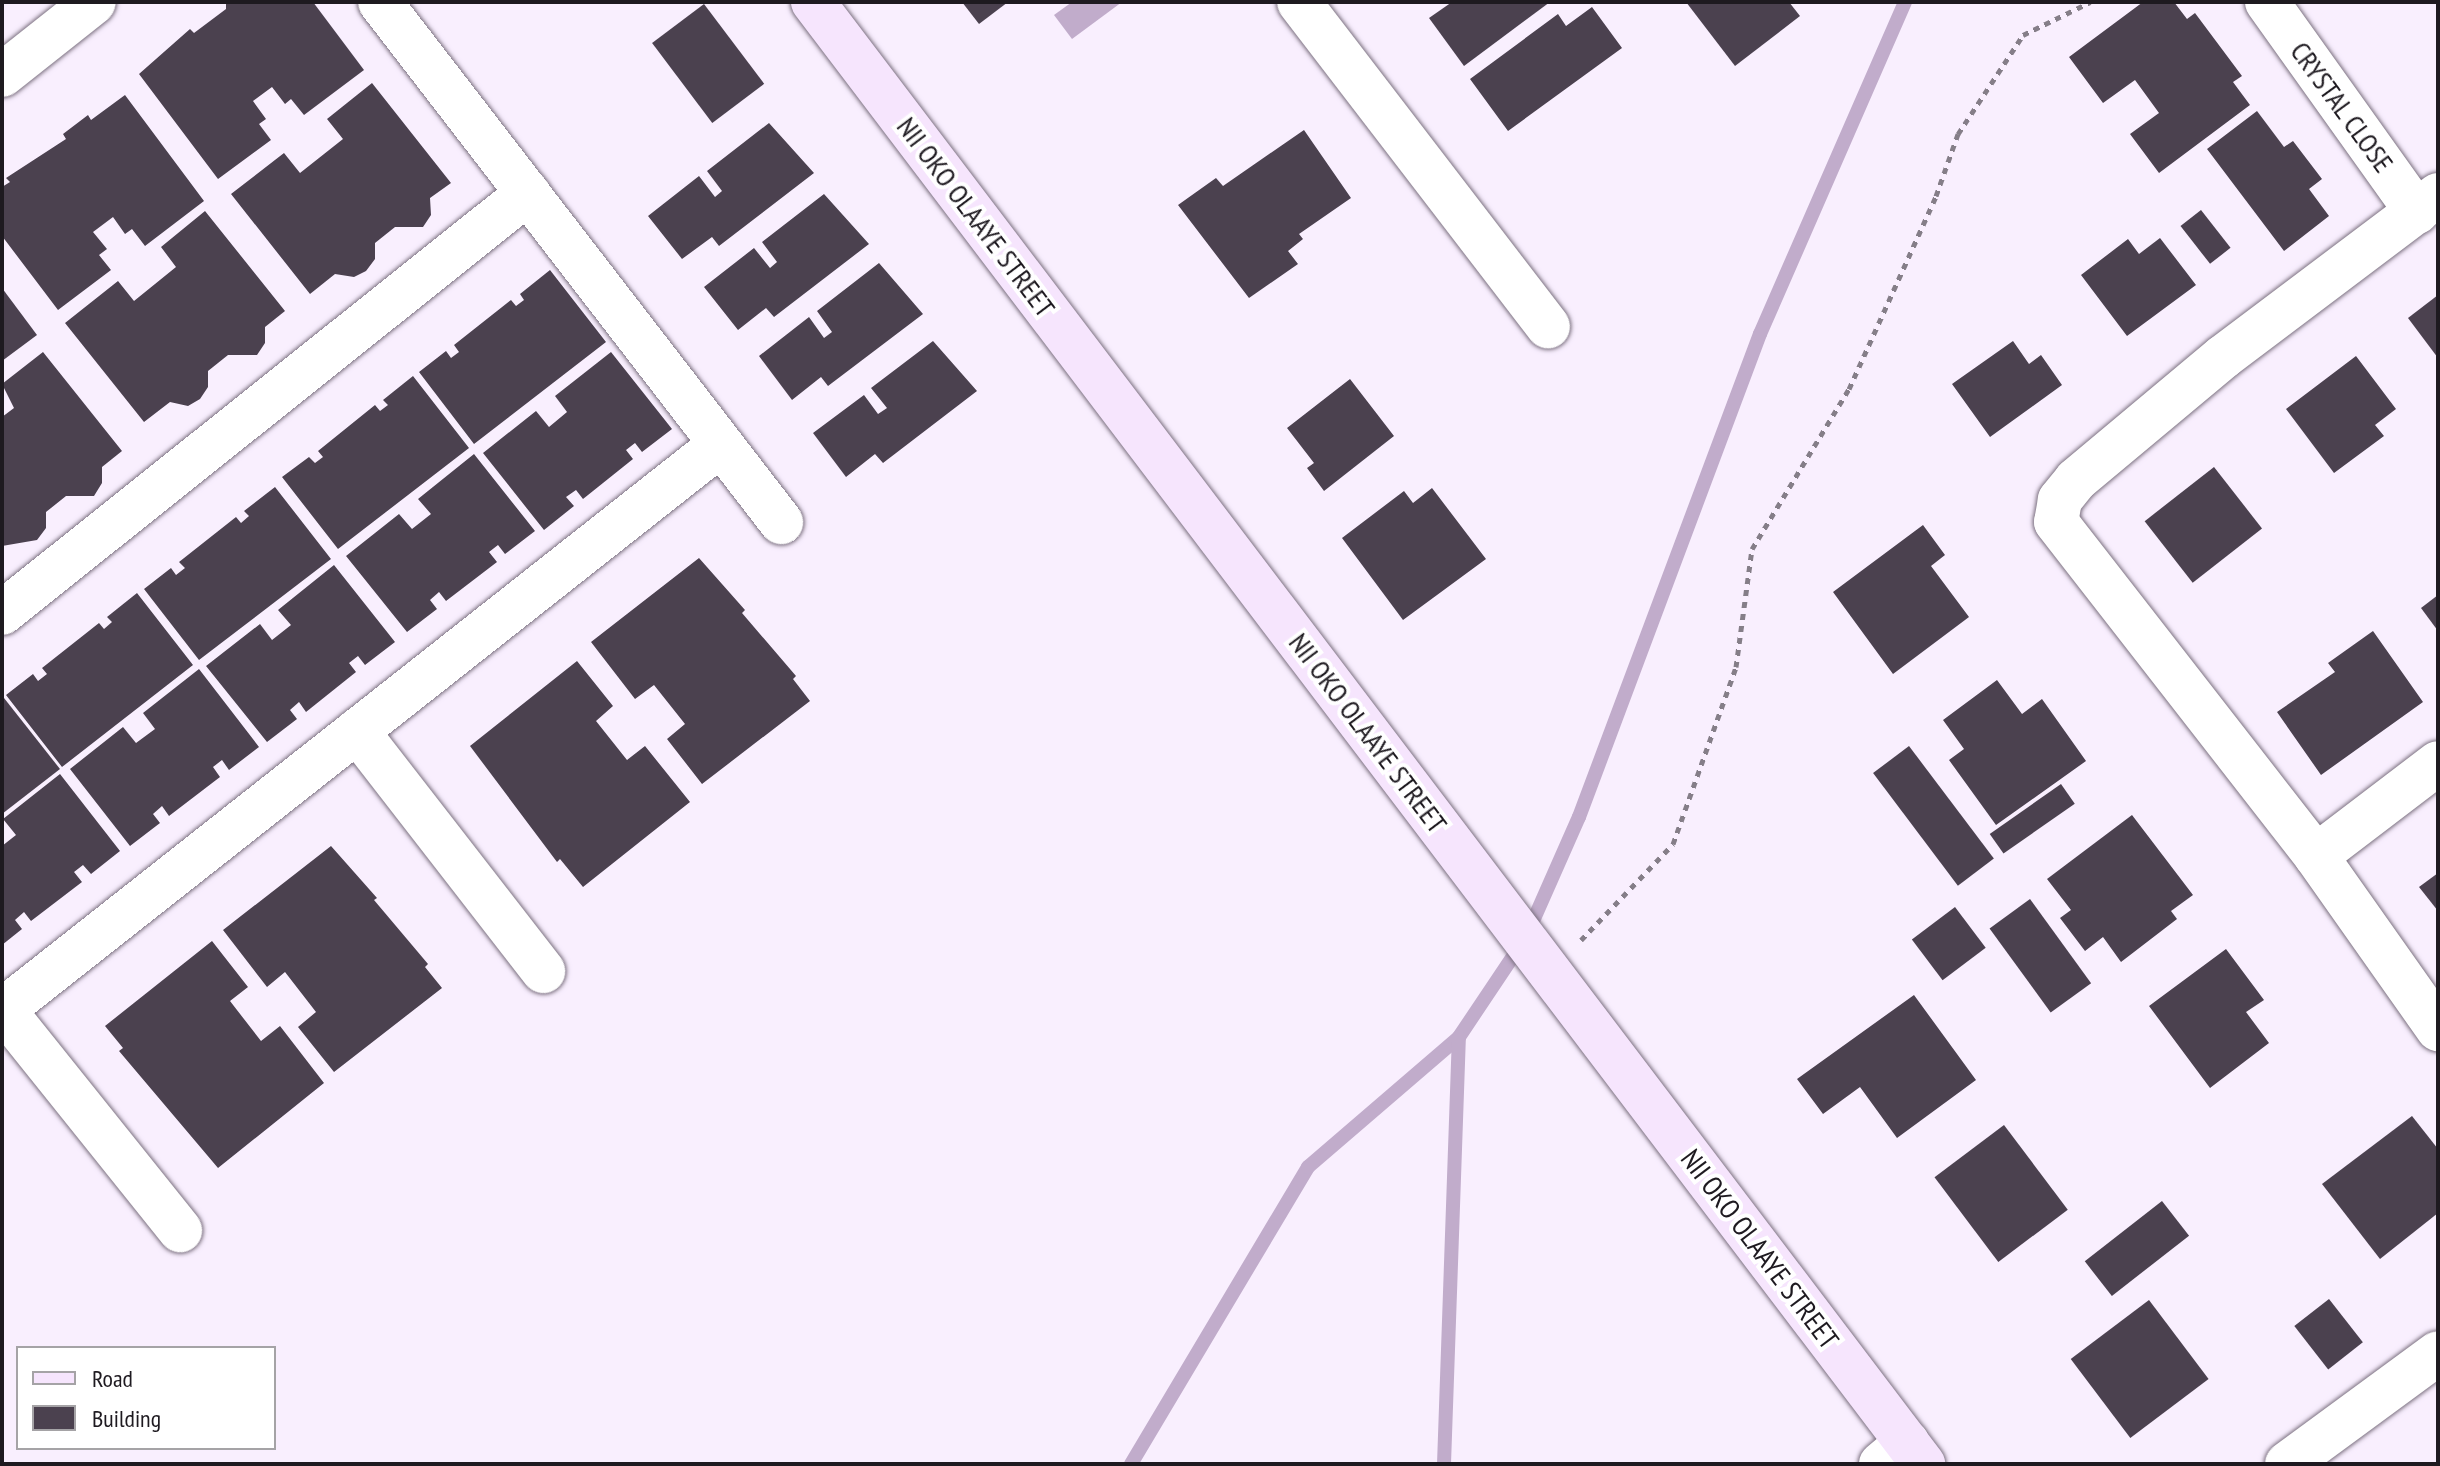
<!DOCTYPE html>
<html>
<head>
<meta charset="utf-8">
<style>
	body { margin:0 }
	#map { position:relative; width:2440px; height:1466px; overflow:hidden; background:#f9effe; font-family:"PT Sans Narrow",sans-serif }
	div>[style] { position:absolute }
	.water>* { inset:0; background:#c1accb }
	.stream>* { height:14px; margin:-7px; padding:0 7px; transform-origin:7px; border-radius:7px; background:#c1accb }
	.building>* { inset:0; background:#4b414f; transform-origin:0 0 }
	.path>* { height:5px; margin-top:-2.5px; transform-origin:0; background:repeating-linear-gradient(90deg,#857e88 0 6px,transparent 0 12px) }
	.roads { filter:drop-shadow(0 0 2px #7c7181) drop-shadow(0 0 2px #7c7181) }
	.street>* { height:44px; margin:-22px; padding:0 22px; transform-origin:22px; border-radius:22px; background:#fff }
	.secondary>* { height:44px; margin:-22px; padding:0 22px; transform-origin:22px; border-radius:22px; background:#f6e5fd }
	span { translate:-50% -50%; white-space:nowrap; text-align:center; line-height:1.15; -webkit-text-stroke:8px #fff; paint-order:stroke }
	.street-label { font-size:28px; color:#1e1a20 }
	.frame { position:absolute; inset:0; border:4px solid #1e1a20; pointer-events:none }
	.legend { position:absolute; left:16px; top:1346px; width:260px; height:104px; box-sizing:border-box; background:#fff; border:2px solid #a5a3a6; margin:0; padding:10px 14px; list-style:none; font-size:24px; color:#1e1a20 }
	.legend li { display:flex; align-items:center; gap:16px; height:40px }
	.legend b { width:40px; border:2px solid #a5a3a6 }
</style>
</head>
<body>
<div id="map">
	<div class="water">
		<i style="clip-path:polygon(1072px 2px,1122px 2px,1072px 39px,1054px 15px)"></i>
	</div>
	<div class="stream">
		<i style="left:1131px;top:1464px;width:346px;rotate:-59.2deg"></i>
		<i style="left:1308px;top:1167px;width:199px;rotate:-40.7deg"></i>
		<i style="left:1459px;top:1037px;width:120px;rotate:-56.2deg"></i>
		<i style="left:1526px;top:937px;width:131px;rotate:-66.2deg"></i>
		<i style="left:1579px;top:817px;width:516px;rotate:-69.46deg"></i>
		<i style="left:1760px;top:334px;width:362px;rotate:-66.4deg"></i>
		<i style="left:1444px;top:1464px;width:427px;rotate:-88deg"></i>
	</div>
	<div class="building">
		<i style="clip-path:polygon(226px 2px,313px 2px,364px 70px,304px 115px,291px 99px,285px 104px,272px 87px,253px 101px,266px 119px,259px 124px,271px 140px,218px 179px,139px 74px,190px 29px,194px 33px,226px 9px)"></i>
		<i style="clip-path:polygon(962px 2px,1008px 2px,979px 24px)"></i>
		<i style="clip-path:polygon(1452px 2px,1550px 2px,1464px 66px,1429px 18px)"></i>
		<i style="clip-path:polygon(1686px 2px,1789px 2px,1800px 16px,1735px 66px)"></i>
		<i style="clip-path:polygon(2143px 2px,2174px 2px,2187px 19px,2195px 13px,2242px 76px,2233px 82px,2250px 105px,2159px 173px,2130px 134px,2159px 113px,2135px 80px,2103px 103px,2069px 57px)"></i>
		<i style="left:704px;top:4px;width:100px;height:65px;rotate:53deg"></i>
		<i style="clip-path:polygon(1592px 7px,1622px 48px,1508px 131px,1470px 79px,1558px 14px,1566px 26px)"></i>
		<i style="clip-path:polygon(372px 83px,451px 183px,430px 198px,431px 215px,423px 227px,395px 227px,375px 243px,375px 259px,366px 271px,354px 277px,335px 274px,310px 294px,231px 194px,284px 153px,300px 173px,343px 139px,327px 119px)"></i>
		<i style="clip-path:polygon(125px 95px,204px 201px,145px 246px,132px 229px,125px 234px,113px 217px,93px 232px,107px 249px,99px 255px,111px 270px,58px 310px,2px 236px,2px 187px,10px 182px,6px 178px,66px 139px,63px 134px,88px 115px,91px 120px)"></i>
		<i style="clip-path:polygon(2257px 111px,2284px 147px,2293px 141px,2322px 179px,2309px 189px,2329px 216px,2284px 251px,2207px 149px)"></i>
		<i style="clip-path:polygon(769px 123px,814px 173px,719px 246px,712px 237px,682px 259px,648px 216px,699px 176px,715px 197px,722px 191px,707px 171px)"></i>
		<i style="clip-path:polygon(1304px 130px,1351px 198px,1299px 234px,1303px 239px,1288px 251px,1298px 264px,1249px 298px,1178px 205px,1216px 178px,1223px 186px)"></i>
		<i style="clip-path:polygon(824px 194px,869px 244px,774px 317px,766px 308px,738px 330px,704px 287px,754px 248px,770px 268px,777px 262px,762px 242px)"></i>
		<i style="left:2201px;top:210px;width:48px;height:26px;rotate:52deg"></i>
		<i style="clip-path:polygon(205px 211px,285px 311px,265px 327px,265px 343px,257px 355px,228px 355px,208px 371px,208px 387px,200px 399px,188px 406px,170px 402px,144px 422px,65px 323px,118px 281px,134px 301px,176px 267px,161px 247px)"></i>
		<i style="clip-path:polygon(2160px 238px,2196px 285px,2127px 336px,2081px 275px,2128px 239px,2139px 254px)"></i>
		<i style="clip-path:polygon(879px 263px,923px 314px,828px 386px,821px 377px,792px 400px,759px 356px,809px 317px,824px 338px,832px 332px,817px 311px)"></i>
		<i style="clip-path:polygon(550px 270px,606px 342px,474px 444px,419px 372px,446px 351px,451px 358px,459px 352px,454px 345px,511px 300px,516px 306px,524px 300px,520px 294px)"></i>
		<i style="clip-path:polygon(2px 288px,37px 335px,2px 361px)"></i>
		<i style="clip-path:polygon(2438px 295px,2438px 358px,2408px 318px)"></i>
		<i style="clip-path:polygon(933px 341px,977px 391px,883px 463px,875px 454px,846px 477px,813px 433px,864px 395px,878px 414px,887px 408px,871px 388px)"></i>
		<i style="clip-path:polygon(2013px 341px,2029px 364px,2041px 355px,2062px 385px,1990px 437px,1952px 384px)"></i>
		<i style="clip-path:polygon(43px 352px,122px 451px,102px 467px,102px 483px,94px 496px,66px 496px,46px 512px,46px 528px,37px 540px,2px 546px,2px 417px,14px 408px,2px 384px)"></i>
		<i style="clip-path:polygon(611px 352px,672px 429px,642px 452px,635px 443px,626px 450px,633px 459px,583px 499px,576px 490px,566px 497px,574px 506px,544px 530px,483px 453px,536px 411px,549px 427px,567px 412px,555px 396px)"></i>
		<i style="clip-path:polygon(2356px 356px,2396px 409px,2375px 425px,2384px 436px,2334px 473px,2286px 409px)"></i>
		<i style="clip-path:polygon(413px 376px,469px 448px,338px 549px,282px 477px,309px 457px,315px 463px,323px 457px,318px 451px,375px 405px,380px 411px,388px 405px,383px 400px)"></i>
		<i style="clip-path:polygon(1350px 379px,1394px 436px,1324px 491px,1307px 468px,1314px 463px,1287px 428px)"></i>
		<i style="clip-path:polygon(474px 454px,535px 531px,505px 554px,498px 545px,489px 552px,497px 562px,446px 601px,439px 592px,430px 600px,437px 609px,407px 632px,346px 556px,399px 514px,412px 529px,431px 514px,418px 499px)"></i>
		<i style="left:2214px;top:467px;width:78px;height:88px;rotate:52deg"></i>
		<i style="clip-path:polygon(275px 487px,331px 559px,199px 660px,144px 589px,171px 568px,176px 575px,185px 568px,179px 562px,236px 517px,241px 523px,249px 516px,244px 511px)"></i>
		<i style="clip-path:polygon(1432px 488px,1486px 559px,1403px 620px,1342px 538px,1404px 491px,1413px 503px)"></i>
		<i style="clip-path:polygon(1923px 525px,1945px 555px,1931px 566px,1969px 617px,1893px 674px,1833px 592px)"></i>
		<i style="clip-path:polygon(699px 558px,745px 610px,742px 613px,796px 676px,793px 679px,810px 701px,702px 784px,667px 739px,685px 724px,654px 685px,635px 699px,591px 642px)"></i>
		<i style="clip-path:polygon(334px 565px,395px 642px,365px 665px,358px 656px,349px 663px,356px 672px,306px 712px,299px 702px,290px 710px,297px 719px,267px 742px,206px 666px,260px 624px,272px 640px,291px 625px,278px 610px)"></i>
		<i style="clip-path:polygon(137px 593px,193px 665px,62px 767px,6px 695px,33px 674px,38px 681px,47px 674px,42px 668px,99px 623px,104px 629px,112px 622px,107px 617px)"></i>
		<i style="clip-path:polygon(2438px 595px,2438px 631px,2421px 608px)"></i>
		<i style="clip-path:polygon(2373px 631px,2423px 702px,2321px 775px,2277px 712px,2335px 672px,2328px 663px)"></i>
		<i style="clip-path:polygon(577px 661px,613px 706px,596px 721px,627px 760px,645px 746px,690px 802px,583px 887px,560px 859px,557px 862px,470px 746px)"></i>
		<i style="clip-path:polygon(199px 669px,259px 747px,229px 770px,222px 760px,213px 767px,220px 777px,169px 816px,162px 806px,153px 814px,160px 823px,130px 846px,70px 769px,123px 727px,136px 743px,155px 729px,143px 713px)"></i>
		<i style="clip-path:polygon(1997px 680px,2022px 714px,2042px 699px,2086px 761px,1996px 825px,1949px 760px,1964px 749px,1943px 720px)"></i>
		<i style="clip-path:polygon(4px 698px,60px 769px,2px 814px,2px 699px)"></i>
		<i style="left:1909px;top:746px;width:141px;height:45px;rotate:53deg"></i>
		<i style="clip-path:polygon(60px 774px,120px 851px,91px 874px,83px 865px,74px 872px,82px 882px,31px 921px,24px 912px,15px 920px,22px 929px,2px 945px,2px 846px,16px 835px,3px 819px)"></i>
		<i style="left:2061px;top:784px;width:24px;height:87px;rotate:55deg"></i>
		<i style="clip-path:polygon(2132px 815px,2193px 895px,2171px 911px,2177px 919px,2121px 962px,2103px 937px,2085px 951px,2060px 918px,2071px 910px,2047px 879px)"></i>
		<i style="clip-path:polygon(331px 846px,377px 898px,374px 900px,428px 964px,425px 967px,442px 988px,334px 1072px,298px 1027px,316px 1012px,285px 972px,267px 987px,223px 930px)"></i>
		<i style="clip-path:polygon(2438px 873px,2438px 911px,2419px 887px)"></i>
		<i style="left:2030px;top:899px;width:104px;height:50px;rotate:54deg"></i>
		<i style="left:1955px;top:907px;width:51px;height:54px;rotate:53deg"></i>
		<i style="clip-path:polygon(212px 941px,248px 987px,230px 1001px,261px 1041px,280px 1026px,324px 1083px,218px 1168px,119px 1051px,123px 1048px,105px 1026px)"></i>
		<i style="clip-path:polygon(2226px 949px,2264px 1000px,2246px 1012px,2269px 1043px,2210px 1088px,2149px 1006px)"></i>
		<i style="clip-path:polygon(1914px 995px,1976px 1080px,1897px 1138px,1860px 1087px,1823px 1114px,1797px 1079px)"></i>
		<i style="clip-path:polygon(2412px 1116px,2438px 1149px,2438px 1213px,2380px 1259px,2322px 1184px)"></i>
		<i style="left:2004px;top:1125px;width:106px;height:87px;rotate:53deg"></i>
		<i style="left:2162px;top:1201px;width:44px;height:98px;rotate:52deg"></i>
		<i style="left:2329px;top:1299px;width:55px;height:44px;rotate:52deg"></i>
		<i style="left:2149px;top:1300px;width:99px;height:98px;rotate:53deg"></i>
	</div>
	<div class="path">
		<i style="left:1581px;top:940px;width:133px;rotate:-46.2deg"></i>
		<i style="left:1673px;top:844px;width:188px;rotate:-70.4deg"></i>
		<i style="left:1736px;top:667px;width:119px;rotate:-82.3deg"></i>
		<i style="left:1752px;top:549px;width:187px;rotate:-58.8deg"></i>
		<i style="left:1849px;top:389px;width:212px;rotate:-65.7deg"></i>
		<i style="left:1936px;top:196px;width:66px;rotate:-70.5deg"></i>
		<i style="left:1958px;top:134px;width:118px;rotate:-56.7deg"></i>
		<i style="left:2023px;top:35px;width:75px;rotate:-26.2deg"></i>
	</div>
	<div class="roads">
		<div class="street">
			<i style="left:380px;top:2px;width:657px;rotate:52.36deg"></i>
			<i style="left:1299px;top:2px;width:409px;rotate:52.5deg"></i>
			<i style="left:2267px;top:2px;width:258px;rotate:54.5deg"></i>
			<i style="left:2px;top:75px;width:117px;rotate:-38.4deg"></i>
			<i style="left:2438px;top:195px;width:269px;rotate:143deg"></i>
			<i style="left:2223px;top:357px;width:192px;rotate:140.1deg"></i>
			<i style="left:2076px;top:480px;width:26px;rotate:129deg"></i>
			<i style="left:2060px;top:500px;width:22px;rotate:100deg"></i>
			<i style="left:2056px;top:522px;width:423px;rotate:52.1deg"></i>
			<i style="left:2316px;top:856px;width:212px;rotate:54.8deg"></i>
			<i style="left:2px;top:613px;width:673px;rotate:-38.61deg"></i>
			<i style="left:357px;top:731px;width:304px;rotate:52.2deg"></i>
			<i style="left:2316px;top:856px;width:153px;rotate:-37.3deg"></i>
			<i style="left:2px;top:1008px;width:285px;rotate:51.3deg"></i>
			<i style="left:3px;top:1010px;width:913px;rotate:-38.24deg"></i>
			<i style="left:1881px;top:1464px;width:34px;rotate:-40deg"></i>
			<i style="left:2287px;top:1464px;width:187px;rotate:-36.3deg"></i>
		</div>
		<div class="secondary">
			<i style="left:813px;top:2px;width:1836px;rotate:52.79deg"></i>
		</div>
	</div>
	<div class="street-label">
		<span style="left:2342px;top:107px;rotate:54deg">CRYSTAL CLOSE</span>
		<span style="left:976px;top:217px;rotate:53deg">NII OKO OLAAYE STREET</span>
		<span style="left:1368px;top:733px;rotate:53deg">NII OKO OLAAYE STREET</span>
		<span style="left:1760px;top:1249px;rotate:53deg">NII OKO OLAAYE STREET</span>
	</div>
	<div class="frame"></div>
	<ul class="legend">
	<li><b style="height:10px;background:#f6e5fd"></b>Road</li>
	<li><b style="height:22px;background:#4b414f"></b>Building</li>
	</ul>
</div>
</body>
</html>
